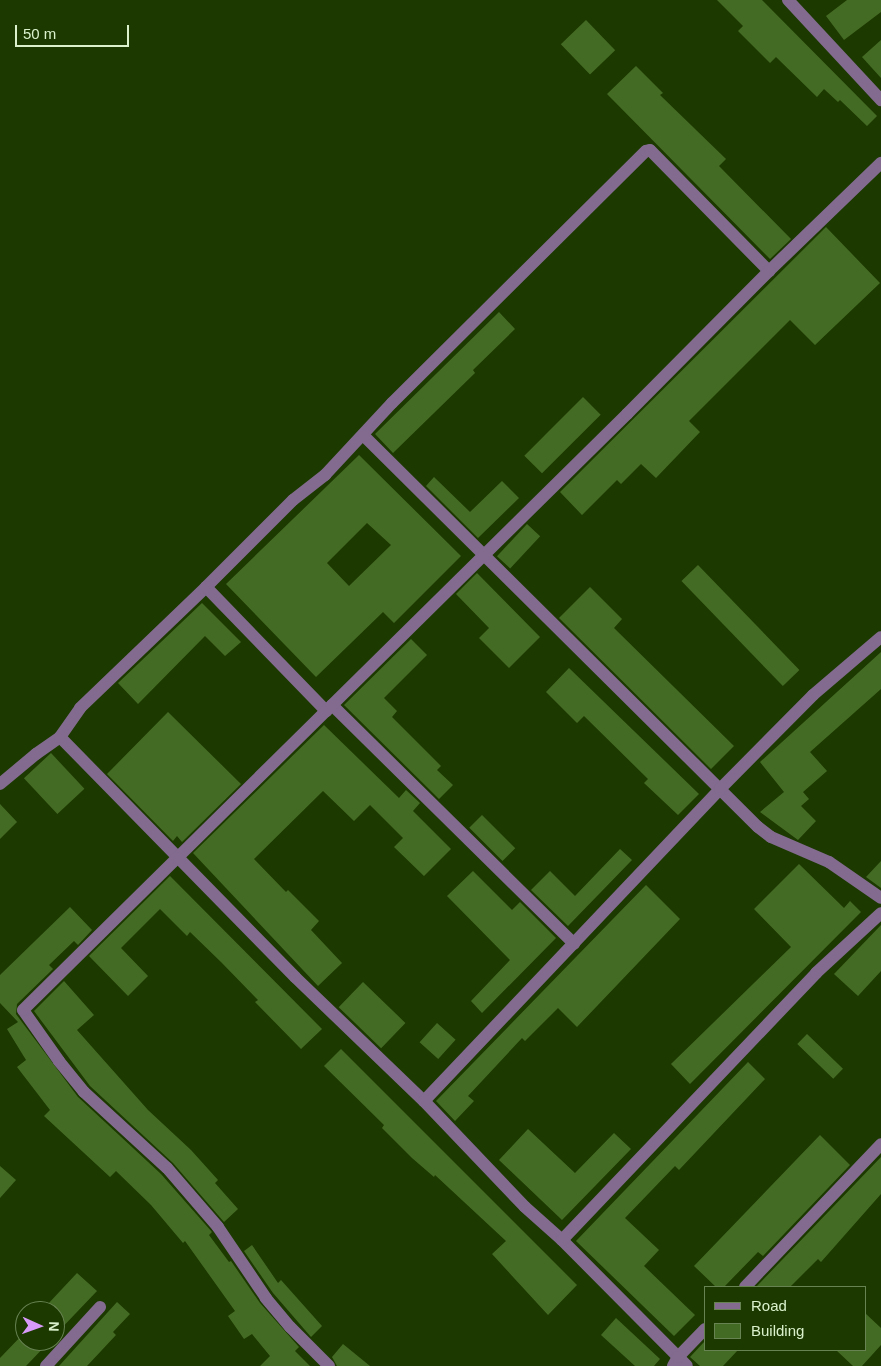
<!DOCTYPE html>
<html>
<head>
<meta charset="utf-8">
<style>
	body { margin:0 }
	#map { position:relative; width:881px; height:1366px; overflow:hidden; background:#1c3900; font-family:Arial,sans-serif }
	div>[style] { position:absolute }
	.building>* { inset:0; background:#446b24; transform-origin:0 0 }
	.minor>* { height:12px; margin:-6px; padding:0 6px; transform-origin:6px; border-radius:6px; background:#826b8f }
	span { translate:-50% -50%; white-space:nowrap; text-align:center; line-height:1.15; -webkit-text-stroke:4.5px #1c3900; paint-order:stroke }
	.legend { position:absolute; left:704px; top:1286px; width:162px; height:65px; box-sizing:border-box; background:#1c3900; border:1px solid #688352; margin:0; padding:6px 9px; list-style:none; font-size:15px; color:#daf1cc }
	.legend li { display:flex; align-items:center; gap:10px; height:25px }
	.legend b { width:25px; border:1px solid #688352 }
	.north { position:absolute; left:15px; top:1301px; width:50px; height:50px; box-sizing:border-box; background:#1c3900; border:1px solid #688352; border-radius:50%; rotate:92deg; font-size:14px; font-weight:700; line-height:20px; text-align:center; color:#daf1cc }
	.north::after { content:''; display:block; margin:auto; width:18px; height:22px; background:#d89af8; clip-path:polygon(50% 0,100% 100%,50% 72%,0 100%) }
	.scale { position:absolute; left:15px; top:25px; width:114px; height:22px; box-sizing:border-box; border:2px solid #daf1cc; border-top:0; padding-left:6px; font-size:15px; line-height:18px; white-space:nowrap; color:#daf1cc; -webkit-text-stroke:4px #1c3900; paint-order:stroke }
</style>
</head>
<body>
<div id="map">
	<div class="building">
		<i style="clip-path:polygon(717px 0,762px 0,877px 116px,867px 126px,840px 100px,838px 102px,824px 89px,817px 97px,776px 57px,770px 63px,738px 31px,743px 26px)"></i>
		<i style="clip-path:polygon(847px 0,881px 0,881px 12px,844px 40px,826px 16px)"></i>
		<i style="left:586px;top:20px;width:42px;height:35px;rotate:46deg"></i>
		<i style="clip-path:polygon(881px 40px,881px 78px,862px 57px)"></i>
		<i style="clip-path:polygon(636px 66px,663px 93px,660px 95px,726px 159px,719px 166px,791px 239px,770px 259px,607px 94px)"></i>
		<i style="clip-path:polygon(826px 227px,880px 283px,815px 345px,790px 320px,689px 421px,700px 432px,656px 478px,641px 464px,621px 484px,617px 480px,582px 515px,560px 492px)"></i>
		<i style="clip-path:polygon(499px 312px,515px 329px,473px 370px,475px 373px,393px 453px,375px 434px)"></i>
		<i style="left:583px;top:397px;width:25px;height:83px;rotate:45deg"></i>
		<i style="clip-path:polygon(evenodd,359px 455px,461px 556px,394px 623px,383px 612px,316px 677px,226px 584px,359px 455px,367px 523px,391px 545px,349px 586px,327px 563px,367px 523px)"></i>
		<i style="clip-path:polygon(434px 477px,470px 512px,502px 481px,519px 498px,478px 538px,426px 486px)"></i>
		<i style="left:527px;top:524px;width:18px;height:44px;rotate:43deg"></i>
		<i style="left:698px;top:565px;width:146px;height:23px;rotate:46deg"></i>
		<i style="clip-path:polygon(477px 573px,540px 637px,509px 668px,479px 638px,489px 628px,456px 594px)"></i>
		<i style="clip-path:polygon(590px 587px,622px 619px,614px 628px,734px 746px,711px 769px,559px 618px)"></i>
		<i style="clip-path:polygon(202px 603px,241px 642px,225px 656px,205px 636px,138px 704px,118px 683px)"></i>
		<i style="clip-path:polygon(411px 639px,427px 655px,384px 698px,397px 711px,392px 717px,441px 766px,437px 770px,453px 785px,439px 799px,344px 705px)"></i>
		<i style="clip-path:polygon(881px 652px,881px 689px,810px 752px,827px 771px,803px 792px,809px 799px,801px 806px,816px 821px,798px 840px,760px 812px,784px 792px,760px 762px)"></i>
		<i style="clip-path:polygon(569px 668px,699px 794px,678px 815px,644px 783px,648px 779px,584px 716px,577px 723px,546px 692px)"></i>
		<i style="clip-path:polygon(168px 712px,241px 784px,182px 842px,177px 836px,173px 841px,107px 774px)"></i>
		<i style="clip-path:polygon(324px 725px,399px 798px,406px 790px,420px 803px,413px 811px,451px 849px,424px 876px,394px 847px,403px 838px,370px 805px,354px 821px,323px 791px,254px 859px,286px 892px,288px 890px,319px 921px,311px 930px,342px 963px,318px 986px,193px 853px)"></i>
		<i style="left:51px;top:753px;width:49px;height:37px;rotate:47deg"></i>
		<i style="clip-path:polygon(0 804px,17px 822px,0 839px)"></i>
		<i style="left:482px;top:815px;width:47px;height:18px;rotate:45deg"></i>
		<i style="clip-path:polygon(620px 849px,632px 860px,568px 926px,531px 890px,550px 871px,575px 896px)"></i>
		<i style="clip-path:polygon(881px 861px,881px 888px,866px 877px)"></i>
		<i style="clip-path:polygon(799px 864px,844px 908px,850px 901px,861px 912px,690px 1084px,671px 1064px,791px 947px,754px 909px)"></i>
		<i style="clip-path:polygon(473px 871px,512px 910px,520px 902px,556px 938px,482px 1013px,471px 1001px,510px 960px,447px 896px)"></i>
		<i style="clip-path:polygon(170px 876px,322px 1029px,301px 1049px,255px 1002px,258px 1000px,221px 962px,190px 932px,187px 936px,160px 909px,121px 948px,148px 976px,128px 996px,89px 956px)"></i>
		<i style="clip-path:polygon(646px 885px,680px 919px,577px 1027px,558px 1008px,525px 1041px,522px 1038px,468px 1096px,474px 1101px,455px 1121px,436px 1101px)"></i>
		<i style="clip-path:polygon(70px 907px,92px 930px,78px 945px,74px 941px,49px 965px,53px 969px,17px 1004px,16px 1014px,78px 1097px,161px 1174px,212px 1232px,209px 1235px,229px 1262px,231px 1261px,260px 1303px,299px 1347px,295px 1351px,310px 1366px,260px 1366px,270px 1356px,252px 1334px,244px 1339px,228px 1316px,235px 1311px,185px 1241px,183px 1243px,151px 1205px,116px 1171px,110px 1177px,44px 1116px,50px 1110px,17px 1067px,26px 1060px,7px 1029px,18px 1022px,0 1003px,0 975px)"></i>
		<i style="clip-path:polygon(881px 925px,881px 971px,858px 996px,834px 974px)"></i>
		<i style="clip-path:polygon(64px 981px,94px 1015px,77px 1030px,148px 1110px,191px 1150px,218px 1180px,215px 1183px,238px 1209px,224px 1222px,173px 1163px,90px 1086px,34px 1011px)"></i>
		<i style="left:363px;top:982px;width:59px;height:35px;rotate:44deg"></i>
		<i style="left:437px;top:1023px;width:25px;height:26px;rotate:42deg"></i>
		<i style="left:807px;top:1034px;width:50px;height:14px;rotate:44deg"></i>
		<i style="clip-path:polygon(341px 1049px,577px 1285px,548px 1315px,492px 1254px,506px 1241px,435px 1175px,434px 1177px,412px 1158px,382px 1128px,384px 1125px,324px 1066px)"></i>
		<i style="clip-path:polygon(748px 1062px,765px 1079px,679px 1170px,675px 1166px,625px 1218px,659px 1250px,644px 1266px,695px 1315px,674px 1336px,576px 1241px)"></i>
		<i style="clip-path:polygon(528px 1129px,575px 1173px,614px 1133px,631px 1149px,562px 1220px,499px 1160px)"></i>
		<i style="clip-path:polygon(820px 1135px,850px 1165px,763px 1256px,758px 1252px,724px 1287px,716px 1287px,694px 1266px)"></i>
		<i style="clip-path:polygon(881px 1157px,881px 1194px,821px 1262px,818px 1259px,790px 1287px,756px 1287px)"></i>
		<i style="clip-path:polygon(0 1166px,16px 1180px,0 1198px)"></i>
		<i style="clip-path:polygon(252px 1245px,278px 1283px,281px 1280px,322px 1326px,311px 1337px,273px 1293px,244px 1251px)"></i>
		<i style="clip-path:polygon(77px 1273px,97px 1291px,55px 1335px,55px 1311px,47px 1305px)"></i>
		<i style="clip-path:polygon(117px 1302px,130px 1314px,113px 1332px,116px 1335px,87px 1366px,59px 1366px)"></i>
		<i style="clip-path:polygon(865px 1313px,881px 1328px,881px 1345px,862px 1366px,853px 1366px,836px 1350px,865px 1350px)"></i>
		<i style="clip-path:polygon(616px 1318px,660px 1359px,654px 1366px,635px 1366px,601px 1335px)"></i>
		<i style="clip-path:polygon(25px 1332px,25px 1341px,50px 1341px,26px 1366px,0 1366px,0 1358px)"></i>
		<i style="clip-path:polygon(705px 1341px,705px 1350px,738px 1350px,723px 1366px,700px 1366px,690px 1357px)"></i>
		<i style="clip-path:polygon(343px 1344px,370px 1366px,337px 1366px,332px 1357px)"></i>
	</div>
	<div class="minor">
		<i style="left:788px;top:0;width:137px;rotate:47.1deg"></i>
		<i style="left:363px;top:435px;width:556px;rotate:44.78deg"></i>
		<i style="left:758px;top:827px;width:16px;rotate:38deg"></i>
		<i style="left:771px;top:837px;width:63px;rotate:23.3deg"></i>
		<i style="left:829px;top:862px;width:63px;rotate:34.7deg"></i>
		<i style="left:206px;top:587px;width:123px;rotate:-45deg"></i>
		<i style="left:293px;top:500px;width:41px;rotate:-38deg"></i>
		<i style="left:325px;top:475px;width:98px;rotate:-47.1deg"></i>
		<i style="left:392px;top:403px;width:358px;rotate:-44.8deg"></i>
		<i style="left:646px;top:151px;width:4px;rotate:-14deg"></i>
		<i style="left:650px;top:150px;width:170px;rotate:45.5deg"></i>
		<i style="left:769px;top:271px;width:156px;rotate:-44deg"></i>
		<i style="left:332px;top:705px;width:340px;rotate:44.6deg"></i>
		<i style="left:60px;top:737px;width:336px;rotate:45.6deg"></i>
		<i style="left:295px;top:977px;width:179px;rotate:43.9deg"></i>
		<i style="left:424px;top:1101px;width:146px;rotate:46.4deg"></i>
		<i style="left:525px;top:1207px;width:50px;rotate:41.7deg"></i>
		<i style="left:562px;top:1240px;width:177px;rotate:45.2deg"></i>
		<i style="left:0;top:784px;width:47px;rotate:-39.8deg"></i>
		<i style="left:36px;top:754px;width:29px;rotate:-35deg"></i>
		<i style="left:60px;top:737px;width:35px;rotate:-55deg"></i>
		<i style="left:80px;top:708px;width:175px;rotate:-43.8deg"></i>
		<i style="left:206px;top:587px;width:173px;rotate:45.9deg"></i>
		<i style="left:424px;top:1101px;width:430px;rotate:-46.5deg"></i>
		<i style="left:720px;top:789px;width:132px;rotate:-45.3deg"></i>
		<i style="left:813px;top:695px;width:89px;rotate:-40.5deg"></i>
		<i style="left:562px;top:1240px;width:369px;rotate:-46.4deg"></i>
		<i style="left:816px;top:973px;width:88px;rotate:-42.7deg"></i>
		<i style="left:745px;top:1287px;width:197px;rotate:-46.4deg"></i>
		<i style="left:46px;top:1366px;width:80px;rotate:-47.5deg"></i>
		<i style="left:329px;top:1366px;width:55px;rotate:-135deg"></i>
		<i style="left:290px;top:1327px;width:38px;rotate:-130deg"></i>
		<i style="left:266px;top:1298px;width:86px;rotate:-124.1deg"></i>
		<i style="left:218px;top:1227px;width:78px;rotate:-130.8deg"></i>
		<i style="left:167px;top:1168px;width:113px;rotate:-137.5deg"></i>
		<i style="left:84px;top:1092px;width:40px;rotate:-129deg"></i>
		<i style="left:59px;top:1061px;width:62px;rotate:-125.2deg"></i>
		<i style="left:23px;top:1010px;width:849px;rotate:-44.62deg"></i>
		<i style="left:627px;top:414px;width:202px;rotate:-45.2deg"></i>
		<i style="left:673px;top:1366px;width:10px;rotate:-61deg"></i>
		<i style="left:678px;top:1357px;width:39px;rotate:-46deg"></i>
	</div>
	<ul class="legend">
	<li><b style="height:6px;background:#826b8f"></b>Road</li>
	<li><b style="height:14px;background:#446b24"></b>Building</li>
	</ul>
	<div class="north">N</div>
	<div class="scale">50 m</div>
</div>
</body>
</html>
